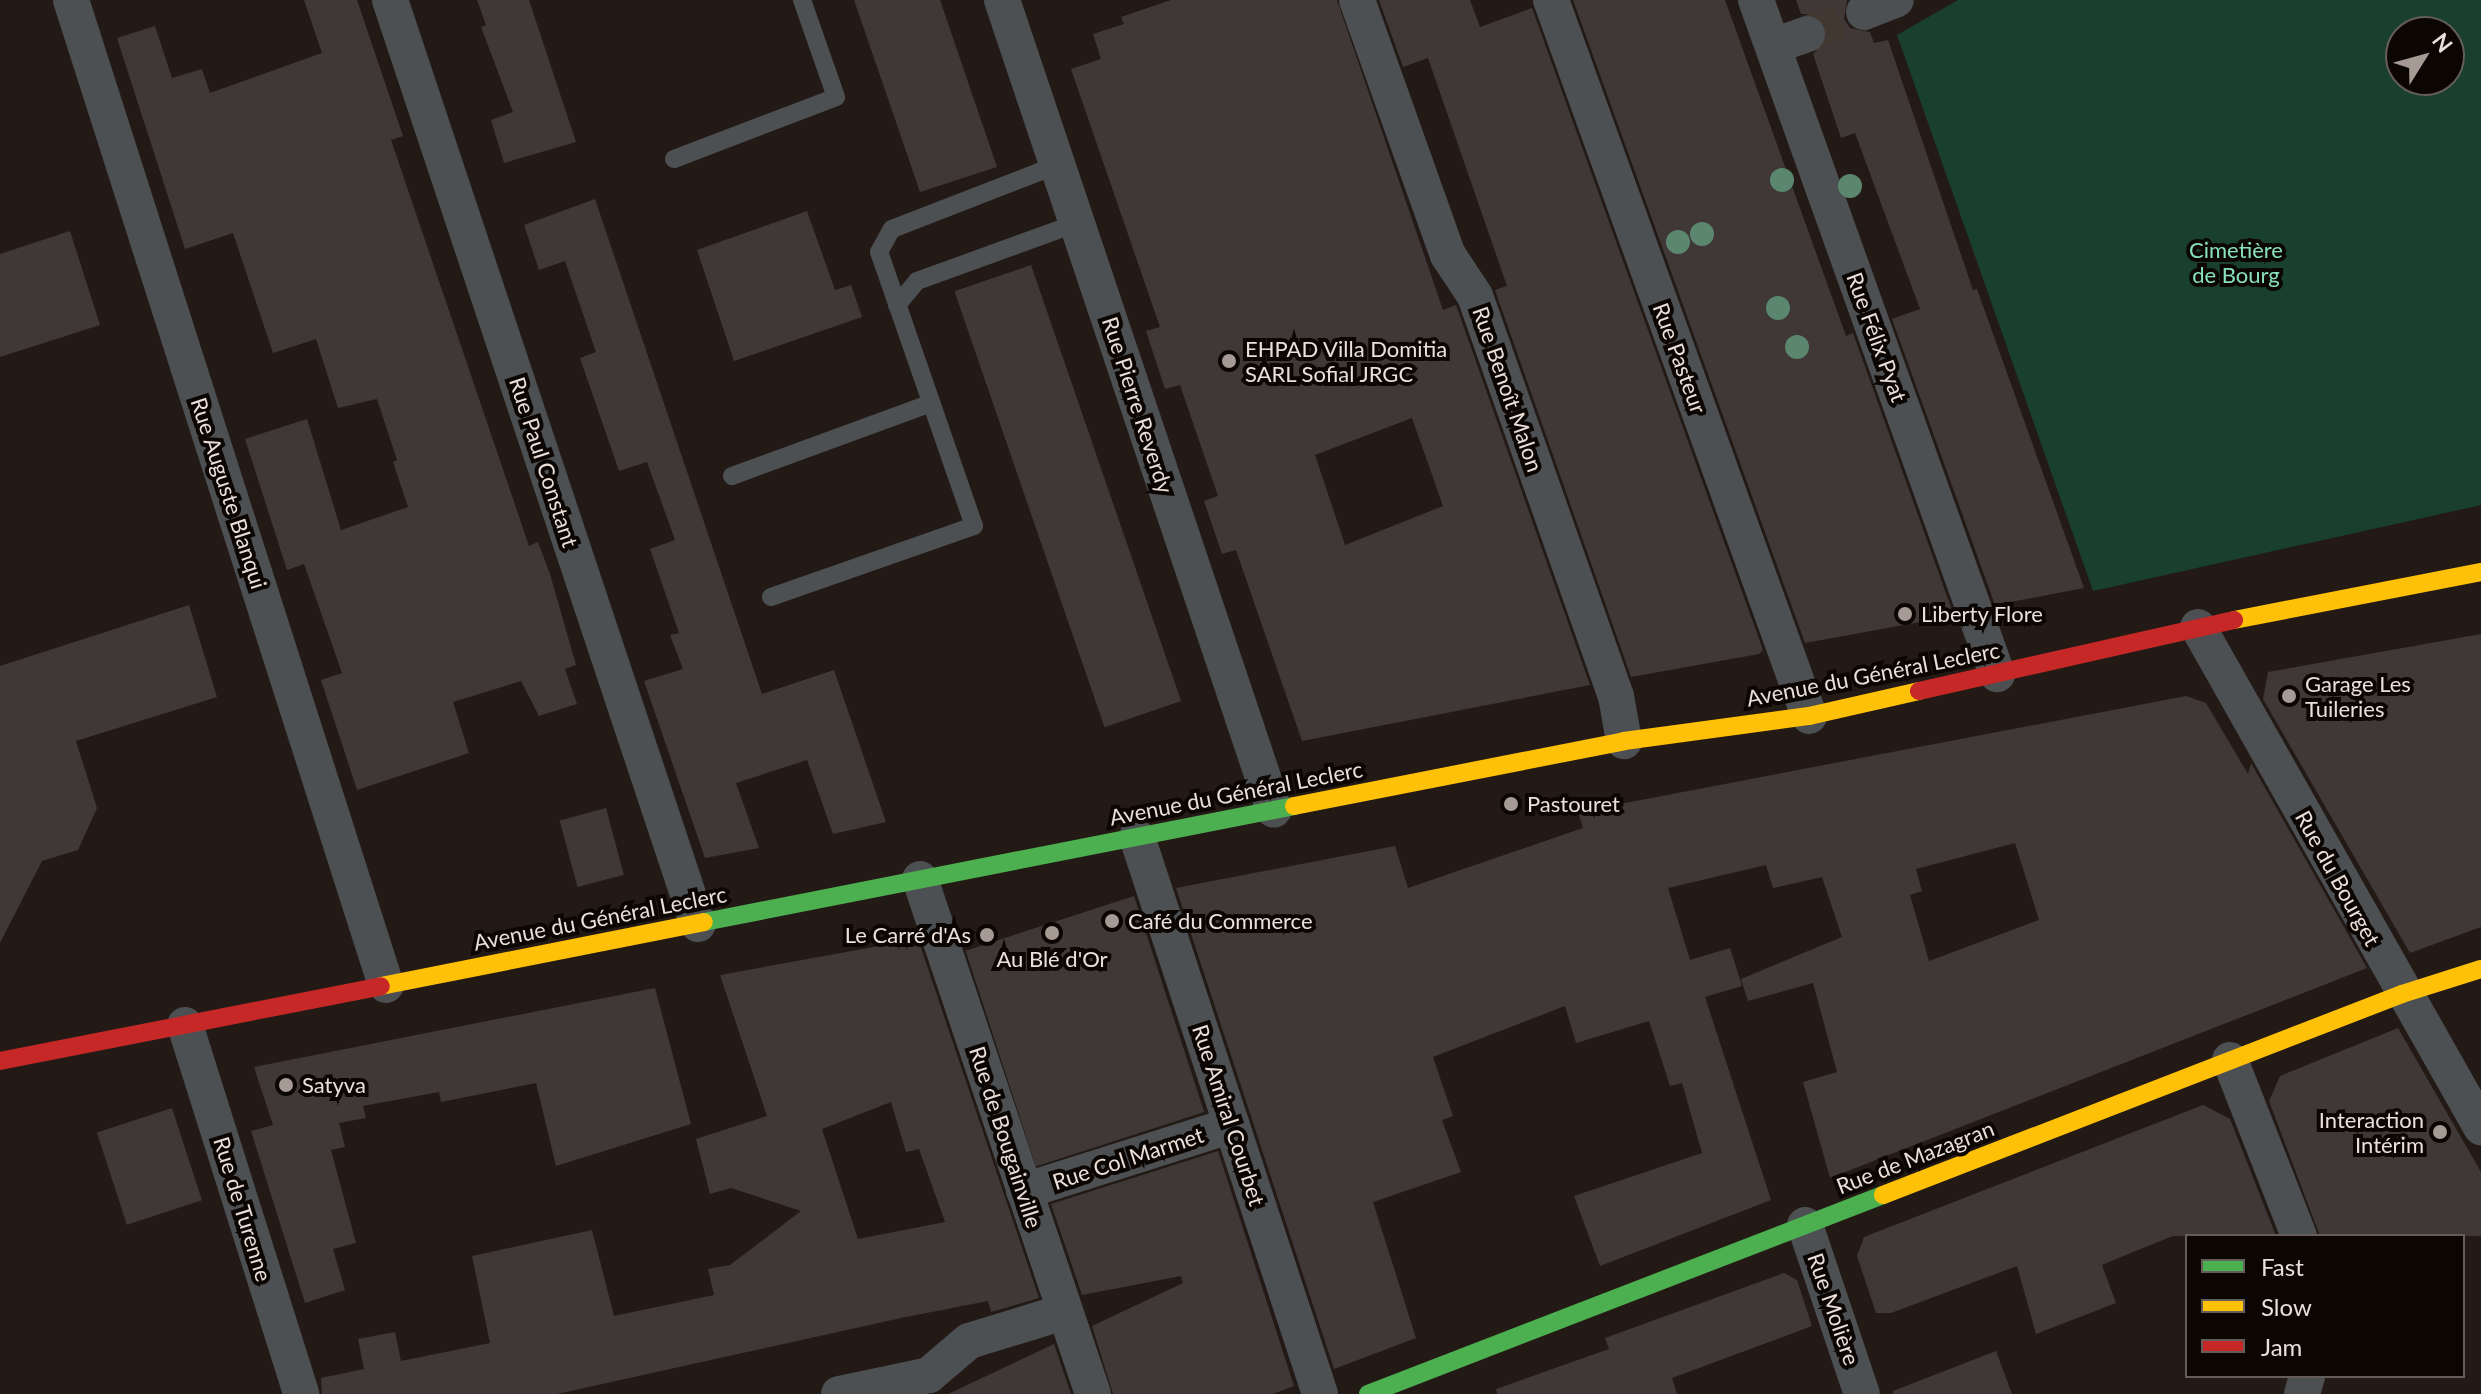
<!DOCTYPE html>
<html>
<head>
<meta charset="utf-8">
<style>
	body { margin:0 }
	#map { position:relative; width:2481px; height:1394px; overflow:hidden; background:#231a15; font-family:Lato,sans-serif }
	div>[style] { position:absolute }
	.green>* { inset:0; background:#193f2f }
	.building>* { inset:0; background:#3f3837; transform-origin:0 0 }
	.street-tunnel>* { height:36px; margin-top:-18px; transform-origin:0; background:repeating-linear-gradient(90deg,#413832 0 36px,transparent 0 54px) }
	.lane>* { height:18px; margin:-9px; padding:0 9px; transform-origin:9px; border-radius:9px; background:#4d5053 }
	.street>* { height:36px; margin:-18px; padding:0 18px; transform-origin:18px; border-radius:18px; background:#4d5053 }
	.fast>* { height:18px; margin:-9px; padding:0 9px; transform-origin:9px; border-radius:9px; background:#4caf50 }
	.slow>* { height:18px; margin:-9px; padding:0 9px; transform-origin:9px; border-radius:9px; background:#ffc107 }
	.jam>* { height:18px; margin:-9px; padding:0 9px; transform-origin:9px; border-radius:9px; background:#c62828 }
	.trees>* { width:24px; height:24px; margin:-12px; border-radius:50%; background:#5b876f }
	.dots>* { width:22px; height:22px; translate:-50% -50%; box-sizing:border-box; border:4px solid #0c0603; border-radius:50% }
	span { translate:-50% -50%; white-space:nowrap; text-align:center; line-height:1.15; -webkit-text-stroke:8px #0c0603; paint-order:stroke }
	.park-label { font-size:22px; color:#88e0b8 }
	.street-label { font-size:22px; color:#ebdfd9 }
	.poi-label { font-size:22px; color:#ebdfd9 }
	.left { translate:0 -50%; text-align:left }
	.right { translate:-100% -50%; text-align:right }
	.legend { position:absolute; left:2185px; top:1234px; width:280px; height:144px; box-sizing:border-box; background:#0c0603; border:2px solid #655d59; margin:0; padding:10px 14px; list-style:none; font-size:24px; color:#ebdfd9 }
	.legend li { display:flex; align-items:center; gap:16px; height:40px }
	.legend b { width:40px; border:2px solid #655d59 }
	.north { position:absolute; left:2385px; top:16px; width:80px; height:80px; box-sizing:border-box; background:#0c0603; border:2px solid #655d59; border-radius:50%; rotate:53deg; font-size:22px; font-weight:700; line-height:32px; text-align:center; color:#ebdfd9 }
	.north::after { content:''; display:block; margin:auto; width:28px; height:36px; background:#a59a94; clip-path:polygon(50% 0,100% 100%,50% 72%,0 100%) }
</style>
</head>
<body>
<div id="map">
	<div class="green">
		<i style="clip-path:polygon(evenodd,1958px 0,2481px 0,2481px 505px,2093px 591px,1897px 35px,1958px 0,2401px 32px,2449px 32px,2449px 80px,2401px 80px,2401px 32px)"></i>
	</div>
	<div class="building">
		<i style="clip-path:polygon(304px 0,357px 0,403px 136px,391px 140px,529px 546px,538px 542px,550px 574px,576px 665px,565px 669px,577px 704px,539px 716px,521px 681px,453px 702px,469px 753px,357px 790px,321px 680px,342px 673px,304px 564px,287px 570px,245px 439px,307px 419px,341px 530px,408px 507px,393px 462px,397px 460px,377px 399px,338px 408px,316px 339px,273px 353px,233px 233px,185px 249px,117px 38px,155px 26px,172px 78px,202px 69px,210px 93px,322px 53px)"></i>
		<i style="clip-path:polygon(477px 0,529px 0,576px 142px,504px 163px,491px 120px,513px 112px,481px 27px,486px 25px)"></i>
		<i style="clip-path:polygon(854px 0,940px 0,997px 167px,920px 192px)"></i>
		<i style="clip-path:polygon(evenodd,1171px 0,1337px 0,1443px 310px,1456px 305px,1590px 685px,1302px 741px,1236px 550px,1222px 554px,1204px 501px,1218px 496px,1180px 385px,1165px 389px,1146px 331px,1160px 327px,1071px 69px,1101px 59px,1093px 34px,1124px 24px,1121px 17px,1171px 0,1412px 418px,1443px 506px,1345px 545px,1315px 455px,1412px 418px)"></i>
		<i style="clip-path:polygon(1379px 0,1470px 0,1480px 27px,1532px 8px,1763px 650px,1759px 654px,1631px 677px,1495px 290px,1507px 286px,1428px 58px,1403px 67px)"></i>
		<i style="clip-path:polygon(1573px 0,1725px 0,1846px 336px,1853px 333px,1953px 613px,1948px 617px,1805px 643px)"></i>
		<i style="clip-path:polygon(1796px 0,1847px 0,1844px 19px,1850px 28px,1870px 32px,1874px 43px,1888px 40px,1973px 290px,1977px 289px,2084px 588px,1995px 605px,1892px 319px,1920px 309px,1855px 133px,1841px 138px,1813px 54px,1827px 39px,1826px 26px,1812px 14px,1801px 14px)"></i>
		<i style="clip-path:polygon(595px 199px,762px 694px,834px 670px,886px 822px,833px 834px,807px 760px,736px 783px,759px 848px,705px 858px,644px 681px,683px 669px,670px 635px,679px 633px,650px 549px,675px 540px,647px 462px,619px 471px,580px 358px,596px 352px,565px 261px,539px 270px,524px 225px)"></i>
		<i style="clip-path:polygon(807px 211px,835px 290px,851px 285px,862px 317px,734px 361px,697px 250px)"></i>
		<i style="clip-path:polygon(70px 231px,100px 325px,0 357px,0 254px)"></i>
		<i style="left:1031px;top:265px;width:461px;height:81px;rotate:71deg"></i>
		<i style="clip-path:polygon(189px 605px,217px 697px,76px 741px,97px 808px,78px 850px,42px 861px,0 943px,0 666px)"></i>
		<i style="clip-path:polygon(2481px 634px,2481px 927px,2410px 953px,2263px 699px,2268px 672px)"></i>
		<i style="clip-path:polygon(evenodd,2186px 696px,2206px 703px,2248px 774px,2251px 763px,2367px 968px,1830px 1178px,1803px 1082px,1837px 1072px,1813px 983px,1748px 1001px,1741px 979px,1842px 937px,1822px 877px,1773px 888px,1766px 865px,1668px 888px,1690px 960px,1730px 948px,1742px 986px,1705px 997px,1771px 1200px,1600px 1266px,1574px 1196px,1702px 1153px,1682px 1083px,1670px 1086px,1649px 1021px,1576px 1043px,1565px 1006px,1433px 1057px,1453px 1116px,1442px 1120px,1461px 1172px,1373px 1202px,1416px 1338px,1334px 1369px,1176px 888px,1395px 846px,1408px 888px,1583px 828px,1578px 812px,2186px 696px,2015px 843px,2039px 920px,1929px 961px,1910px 895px,1922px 891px,1916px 869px,2015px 843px)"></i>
		<i style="left:606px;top:808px;width:69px;height:48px;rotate:75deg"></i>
		<i style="left:1134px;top:896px;width:227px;height:177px;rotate:72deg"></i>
		<i style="clip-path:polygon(evenodd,918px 939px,1039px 1298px,991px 1312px,988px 1301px,901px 1318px,557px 1394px,322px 1394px,321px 1378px,364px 1369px,358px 1339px,395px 1332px,401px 1361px,490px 1343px,472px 1256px,592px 1230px,614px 1316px,714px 1295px,708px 1269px,730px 1265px,801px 1211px,731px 1188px,710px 1194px,696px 1139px,767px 1116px,720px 975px,918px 939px,891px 1102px,906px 1152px,919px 1149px,945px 1222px,858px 1239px,822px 1129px,891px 1102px)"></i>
		<i style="clip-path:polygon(655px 988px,691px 1124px,556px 1166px,536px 1083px,441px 1102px,439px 1092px,363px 1106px,366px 1118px,339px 1123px,345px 1147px,331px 1150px,356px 1243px,333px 1249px,345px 1290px,305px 1303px,251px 1131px,273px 1125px,254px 1067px)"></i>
		<i style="clip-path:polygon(2398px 1028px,2481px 1172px,2481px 1236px,2320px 1236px,2269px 1101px,2280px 1076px)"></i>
		<i style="clip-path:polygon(2203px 1105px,2230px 1119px,2276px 1236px,2173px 1236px,2138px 1250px,2102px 1265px,2116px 1303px,2036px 1334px,2017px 1266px,1891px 1313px,1876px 1313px,1857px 1256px,1864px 1237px)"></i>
		<i style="left:172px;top:1108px;width:97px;height:79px;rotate:72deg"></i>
		<i style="clip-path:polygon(1218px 1151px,1294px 1386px,1273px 1394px,1113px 1394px,1092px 1326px,1183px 1283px,1181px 1276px,1082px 1295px,1051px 1204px)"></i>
		<i style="clip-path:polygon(1784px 1273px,1797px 1280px,1812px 1326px,1672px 1378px,1677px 1394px,1497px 1394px,1496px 1389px,1609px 1349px,1605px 1338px)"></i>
		<i style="clip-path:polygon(1054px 1344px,1071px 1394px,948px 1394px,1020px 1360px)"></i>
		<i style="clip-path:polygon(1996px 1351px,2012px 1394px,1893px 1394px,1893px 1391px)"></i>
	</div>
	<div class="street-tunnel">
		<i style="left:1807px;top:34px;width:61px;rotate:-21.1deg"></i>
	</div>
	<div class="lane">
		<i style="left:674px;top:159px;width:173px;rotate:-20.9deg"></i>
		<i style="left:836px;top:97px;width:103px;rotate:-109.3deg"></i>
		<i style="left:897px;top:305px;width:31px;rotate:-50deg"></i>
		<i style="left:917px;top:281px;width:170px;rotate:-19.9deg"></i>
		<i style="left:732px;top:476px;width:212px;rotate:-20.1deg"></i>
		<i style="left:771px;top:597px;width:215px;rotate:-19.3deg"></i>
		<i style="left:974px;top:526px;width:290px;rotate:-109.1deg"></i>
		<i style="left:879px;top:252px;width:26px;rotate:-61deg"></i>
		<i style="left:892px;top:229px;width:177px;rotate:-21.2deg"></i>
	</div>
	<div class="street">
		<i style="left:71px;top:0;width:1034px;rotate:72.27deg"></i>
		<i style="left:390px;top:0;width:974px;rotate:71.57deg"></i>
		<i style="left:1002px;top:0;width:854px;rotate:71.44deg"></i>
		<i style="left:1357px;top:0;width:271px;rotate:70.4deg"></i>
		<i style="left:1448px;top:255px;width:49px;rotate:56.6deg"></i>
		<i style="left:1475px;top:296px;width:424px;rotate:70.6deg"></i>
		<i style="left:1616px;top:696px;width:46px;rotate:79.9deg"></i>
		<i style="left:1551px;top:0;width:761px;rotate:70.18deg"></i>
		<i style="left:1756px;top:0;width:716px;rotate:70.32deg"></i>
		<i style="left:1864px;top:12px;width:34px;rotate:-21deg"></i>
		<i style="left:1773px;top:46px;width:36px;rotate:-19deg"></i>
		<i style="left:2198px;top:627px;width:575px;rotate:60.49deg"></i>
		<i style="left:1137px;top:837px;width:586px;rotate:71.81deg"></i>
		<i style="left:920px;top:879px;width:543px;rotate:71.43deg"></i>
		<i style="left:185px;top:1025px;width:387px;rotate:72.5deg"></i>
		<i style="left:2230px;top:1060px;width:189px;rotate:68.6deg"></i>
		<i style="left:1024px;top:1191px;width:218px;rotate:-17.6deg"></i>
		<i style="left:1805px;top:1225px;width:178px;rotate:71.4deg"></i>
		<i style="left:839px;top:1394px;width:92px;rotate:-11.9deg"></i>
		<i style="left:929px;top:1375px;width:52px;rotate:-40.4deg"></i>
		<i style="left:969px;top:1341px;width:99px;rotate:-17deg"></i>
		<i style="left:2302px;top:1394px;width:19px;rotate:-74deg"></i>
	</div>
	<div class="fast">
		<i style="left:704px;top:922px;width:601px;rotate:-11.12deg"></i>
		<i style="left:1368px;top:1394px;width:552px;rotate:-21.13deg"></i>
	</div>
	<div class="slow">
		<i style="left:2234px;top:620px;width:252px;rotate:-11deg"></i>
		<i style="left:1294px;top:806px;width:336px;rotate:-11.1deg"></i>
		<i style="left:1624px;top:741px;width:187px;rotate:-7.7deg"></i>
		<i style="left:1809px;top:716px;width:113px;rotate:-12.8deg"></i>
		<i style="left:381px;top:986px;width:329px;rotate:-11.2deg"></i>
		<i style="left:1883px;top:1195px;width:557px;rotate:-21.17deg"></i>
		<i style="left:2402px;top:994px;width:83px;rotate:-17.6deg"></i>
	</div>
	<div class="jam">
		<i style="left:1919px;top:691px;width:323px;rotate:-12.7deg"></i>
		<i style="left:0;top:1061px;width:388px;rotate:-11.1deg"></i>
	</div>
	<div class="trees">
		<i style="left:1782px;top:180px"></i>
		<i style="left:1850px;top:186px"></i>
		<i style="left:1702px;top:234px"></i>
		<i style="left:1678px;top:242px"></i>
		<i style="left:1778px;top:308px"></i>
		<i style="left:1797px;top:347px"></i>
	</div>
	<div class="dots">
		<i style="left:1229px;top:361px;background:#a59a94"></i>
		<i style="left:1905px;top:614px;background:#a59a94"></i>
		<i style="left:2289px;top:696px;background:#a59a94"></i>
		<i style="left:1511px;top:804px;background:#a59a94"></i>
		<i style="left:1112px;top:921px;background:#a59a94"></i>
		<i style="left:1052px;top:933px;background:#a59a94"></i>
		<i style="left:987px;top:935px;background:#a59a94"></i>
		<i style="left:286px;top:1085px;background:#a59a94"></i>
		<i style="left:2440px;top:1132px;background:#a59a94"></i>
	</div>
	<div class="park-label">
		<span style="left:2236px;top:262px">Cimetière<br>de Bourg</span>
	</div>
	<div class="street-label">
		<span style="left:1877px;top:337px;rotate:70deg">Rue Félix Pyat</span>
		<span style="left:1680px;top:358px;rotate:70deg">Rue Pasteur</span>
		<span style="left:1508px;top:389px;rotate:71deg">Rue Benoît Malon</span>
		<span style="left:1138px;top:405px;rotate:72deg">Rue Pierre Reverdy</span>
		<span style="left:544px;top:462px;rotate:72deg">Rue Paul Constant</span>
		<span style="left:229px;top:493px;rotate:72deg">Rue Auguste Blanqui</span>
		<span style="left:1873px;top:674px;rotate:-11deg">Avenue du Général Leclerc</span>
		<span style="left:1236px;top:793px;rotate:-11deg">Avenue du Général Leclerc</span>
		<span style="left:2338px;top:878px;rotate:61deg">Rue du Bourget</span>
		<span style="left:600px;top:918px;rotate:-11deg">Avenue du Général Leclerc</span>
		<span style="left:1229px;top:1115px;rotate:72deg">Rue Amiral Courbet</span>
		<span style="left:1006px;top:1137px;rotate:72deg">Rue de Bougainville</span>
		<span style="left:1915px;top:1157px;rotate:-21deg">Rue de Mazagran</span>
		<span style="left:1128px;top:1158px;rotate:-18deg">Rue Col Marmet</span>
		<span style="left:243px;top:1209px;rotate:73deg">Rue de Turenne</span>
		<span style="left:1834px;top:1309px;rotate:71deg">Rue Molière</span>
	</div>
	<div class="poi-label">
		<span class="left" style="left:1245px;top:361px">EHPAD Villa Domitia<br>SARL Sofial JRGC</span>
		<span class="left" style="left:1921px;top:614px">Liberty Flore</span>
		<span class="left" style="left:2305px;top:696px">Garage Les<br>Tuileries</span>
		<span class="left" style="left:1527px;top:804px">Pastouret</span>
		<span class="left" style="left:1128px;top:921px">Café du Commerce</span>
		<span class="right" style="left:971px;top:935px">Le Carré d'As</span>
		<span style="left:1052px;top:959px">Au Blé d'Or</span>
		<span class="left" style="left:302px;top:1085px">Satyva</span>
		<span class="right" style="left:2424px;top:1132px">Interaction<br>Intérim</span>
	</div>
	<ul class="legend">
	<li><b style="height:10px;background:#4caf50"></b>Fast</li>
	<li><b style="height:10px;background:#ffc107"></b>Slow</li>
	<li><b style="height:10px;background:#c62828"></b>Jam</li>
	</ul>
	<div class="north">N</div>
</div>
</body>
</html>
